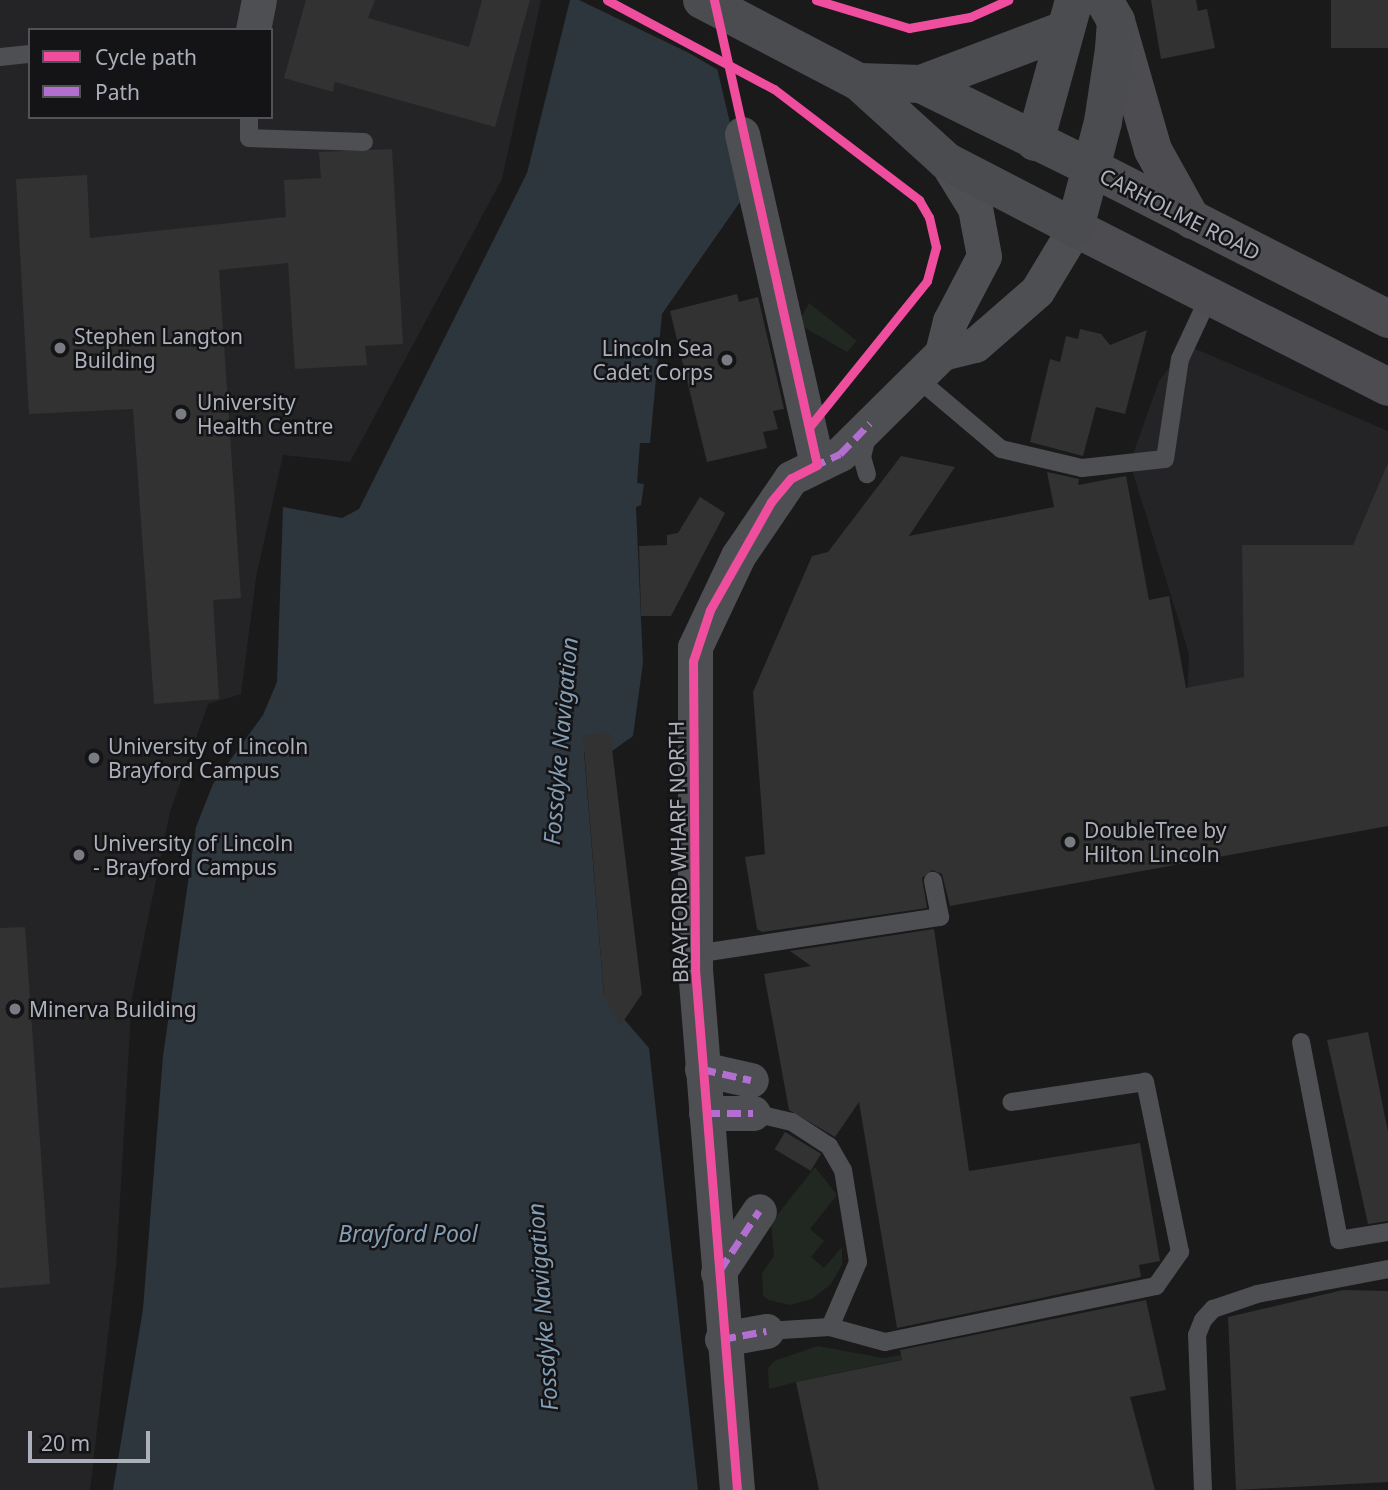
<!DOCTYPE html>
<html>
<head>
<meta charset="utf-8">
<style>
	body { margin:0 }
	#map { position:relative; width:1388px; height:1490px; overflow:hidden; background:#1a1a1a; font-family:"Noto Sans",sans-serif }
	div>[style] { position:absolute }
	.built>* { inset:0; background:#242426 }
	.green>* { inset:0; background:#202821 }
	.water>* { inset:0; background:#2d353d }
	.pier>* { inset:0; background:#1a1a1a }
	.building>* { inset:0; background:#323232; transform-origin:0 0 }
	.lane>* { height:18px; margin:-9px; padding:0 9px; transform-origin:9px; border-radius:9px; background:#4e4f53 }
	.street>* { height:35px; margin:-17.5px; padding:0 17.5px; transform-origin:17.5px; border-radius:17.5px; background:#4e4f53 }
	.secondary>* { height:38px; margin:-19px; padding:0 19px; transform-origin:19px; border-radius:19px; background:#4d4d51 }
	.primary>* { height:38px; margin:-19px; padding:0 19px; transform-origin:19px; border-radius:19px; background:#4b4c4f }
	.quiet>* { height:7px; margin-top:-3.5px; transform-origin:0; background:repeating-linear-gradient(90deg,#b36fd0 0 14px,transparent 0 21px) }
	.cycleway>* { height:9px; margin:-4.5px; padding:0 4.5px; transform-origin:4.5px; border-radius:4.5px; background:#ef4d9e }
	.dots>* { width:19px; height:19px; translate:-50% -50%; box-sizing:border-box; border:4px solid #141416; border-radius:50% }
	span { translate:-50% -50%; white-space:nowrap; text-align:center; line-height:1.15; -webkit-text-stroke:5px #141416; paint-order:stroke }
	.street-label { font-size:21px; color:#acb0bb }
	.poi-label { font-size:21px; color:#acb0bb }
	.left { translate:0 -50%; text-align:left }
	.right { translate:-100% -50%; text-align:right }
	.water-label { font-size:23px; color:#839eb5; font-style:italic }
	.legend { position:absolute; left:28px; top:28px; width:245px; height:91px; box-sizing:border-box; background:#141416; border:2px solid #515258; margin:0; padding:9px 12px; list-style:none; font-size:21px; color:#acb0bb }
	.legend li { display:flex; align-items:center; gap:14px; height:35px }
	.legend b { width:35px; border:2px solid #515258 }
	.scale { position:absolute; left:28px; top:1431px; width:122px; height:32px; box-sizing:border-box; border:4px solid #acb0bb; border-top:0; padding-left:9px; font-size:21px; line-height:24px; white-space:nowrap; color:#acb0bb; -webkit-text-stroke:5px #141416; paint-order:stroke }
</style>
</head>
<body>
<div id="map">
	<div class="built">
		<i style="clip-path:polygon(evenodd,0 0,541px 0,502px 179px,350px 462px,283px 455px,256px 578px,241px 694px,208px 704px,170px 812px,132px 997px,116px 1267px,90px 1490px,0 1490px,0 0,30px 30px,271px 30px,271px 117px,30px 117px,30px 30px)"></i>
		<i style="clip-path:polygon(1186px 345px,1388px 431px,1388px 728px,1187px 700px,1189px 654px,1130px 463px,1159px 381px)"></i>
	</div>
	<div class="green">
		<i style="clip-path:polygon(809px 303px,857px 341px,847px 352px,798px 324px)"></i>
		<i style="clip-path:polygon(815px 1167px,837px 1195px,810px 1229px,824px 1241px,811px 1257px,824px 1268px,842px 1247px,842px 1265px,831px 1284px,812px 1299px,790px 1305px,769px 1300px,763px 1296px,762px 1273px,774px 1256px,771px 1223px)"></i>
		<i style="clip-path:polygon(1012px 1336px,796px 1382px,769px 1389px,768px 1368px,774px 1361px,818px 1346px,883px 1358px)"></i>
	</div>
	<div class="water">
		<i style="clip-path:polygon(570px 0,701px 0,743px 178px,740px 202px,662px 314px,650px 443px,640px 443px,637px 483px,644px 484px,641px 505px,636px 507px,643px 663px,633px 736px,612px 751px,584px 752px,604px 996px,649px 1048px,698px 1490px,113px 1490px,143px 1309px,163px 1056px,196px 827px,213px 784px,263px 715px,277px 682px,283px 507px,342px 518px,359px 509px,527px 173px)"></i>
	</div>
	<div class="pier">
		<i style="clip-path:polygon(579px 0,701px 0,718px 70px,689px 53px)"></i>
	</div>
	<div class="building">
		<i style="clip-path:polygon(306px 0,375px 0,368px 18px,469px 47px,482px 0,530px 0,495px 127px,335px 82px,333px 92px,284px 78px)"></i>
		<i style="clip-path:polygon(1151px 0,1196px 0,1198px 11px,1207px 9px,1215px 48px,1161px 59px)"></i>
		<i style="left:1331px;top:0;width:57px;height:48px"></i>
		<i style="clip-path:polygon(392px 149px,403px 344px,365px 346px,367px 365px,295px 369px,288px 263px,219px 270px,241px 598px,213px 600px,219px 699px,154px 704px,133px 409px,29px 414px,16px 179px,87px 175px,90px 238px,286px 217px,284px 180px,321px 178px,319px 152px)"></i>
		<i style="clip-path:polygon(737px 294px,739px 302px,758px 297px,784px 409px,773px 411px,778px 429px,763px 432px,767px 448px,707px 462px,670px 311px)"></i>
		<i style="clip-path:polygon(1080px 329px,1101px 334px,1110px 345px,1147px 330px,1125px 414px,1096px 407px,1083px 456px,1030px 442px,1050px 359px,1060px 362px,1066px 336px,1078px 339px)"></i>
		<i style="clip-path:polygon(901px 456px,955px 467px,909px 536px,1054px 507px,1047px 472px,1079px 479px,1078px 485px,1126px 476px,1149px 600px,1169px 596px,1186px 688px,1244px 677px,1242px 545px,1353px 545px,1388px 463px,1388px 826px,950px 906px,942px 874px,932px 870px,922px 878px,927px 908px,762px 932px,757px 929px,745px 857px,765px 854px,753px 692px,812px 556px,828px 552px)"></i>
		<i style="clip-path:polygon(700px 497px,725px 513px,671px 616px,641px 616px,639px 546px,667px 545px,667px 535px,678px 533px)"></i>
		<i style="clip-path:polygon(610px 733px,642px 994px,620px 1026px,604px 996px,583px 735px)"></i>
		<i style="clip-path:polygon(25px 927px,50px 1284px,0 1288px,0 928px)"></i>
		<i style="clip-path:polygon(934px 929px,969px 1171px,1140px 1143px,1160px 1261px,1139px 1265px,1141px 1277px,897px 1328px,859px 1102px,835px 1137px,789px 1110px,764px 974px,811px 966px,790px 951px)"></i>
		<i style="clip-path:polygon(1368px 1032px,1388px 1132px,1388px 1221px,1368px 1224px,1327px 1040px)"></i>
		<i style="left:785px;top:1132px;width:42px;height:20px;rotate:31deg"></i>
		<i style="clip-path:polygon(1343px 1290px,1388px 1291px,1388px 1482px,1236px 1490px,1228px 1317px)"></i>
		<i style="clip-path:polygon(1146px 1300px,1166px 1390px,1130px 1397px,1155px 1490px,819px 1490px,796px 1382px,902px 1360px,900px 1350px)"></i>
	</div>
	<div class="lane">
		<i style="left:0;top:57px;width:30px;rotate:-6deg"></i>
		<i style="left:249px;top:117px;width:21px;rotate:90deg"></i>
		<i style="left:249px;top:138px;width:115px;rotate:2deg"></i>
		<i style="left:917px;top:378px;width:110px;rotate:40.2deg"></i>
		<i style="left:1001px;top:449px;width:83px;rotate:13.2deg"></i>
		<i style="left:1082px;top:468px;width:83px;rotate:-6.2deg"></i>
		<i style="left:1165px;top:459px;width:101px;rotate:-81.5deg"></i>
		<i style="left:1180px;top:359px;width:66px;rotate:-65deg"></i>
		<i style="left:867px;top:437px;width:21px;rotate:104deg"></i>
		<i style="left:862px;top:457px;width:18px;rotate:74deg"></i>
		<i style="left:695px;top:954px;width:248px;rotate:-8.6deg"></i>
		<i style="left:940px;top:917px;width:37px;rotate:-101deg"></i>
		<i style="left:1301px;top:1042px;width:202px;rotate:79.1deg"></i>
		<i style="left:1339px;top:1240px;width:50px;rotate:-9.3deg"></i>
		<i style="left:753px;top:1113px;width:40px;rotate:13deg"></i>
		<i style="left:792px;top:1122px;width:44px;rotate:33deg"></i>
		<i style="left:829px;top:1146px;width:28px;rotate:60deg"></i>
		<i style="left:843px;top:1170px;width:93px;rotate:80.7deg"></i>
		<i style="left:858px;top:1262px;width:71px;rotate:113.3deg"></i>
		<i style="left:766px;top:1331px;width:64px;rotate:-3.6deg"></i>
		<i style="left:830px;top:1327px;width:57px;rotate:15.3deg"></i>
		<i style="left:885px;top:1342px;width:277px;rotate:-11.7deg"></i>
		<i style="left:1156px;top:1286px;width:42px;rotate:-54.8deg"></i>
		<i style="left:1180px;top:1252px;width:174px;rotate:-101.6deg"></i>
		<i style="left:1145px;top:1082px;width:135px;rotate:171.5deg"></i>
		<i style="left:1203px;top:1490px;width:155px;rotate:-92.2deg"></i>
		<i style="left:1197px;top:1335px;width:16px;rotate:-68deg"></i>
		<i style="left:1203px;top:1320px;width:15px;rotate:-48deg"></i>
		<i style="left:1213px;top:1309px;width:46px;rotate:-18.8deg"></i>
		<i style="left:1257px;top:1294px;width:133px;rotate:-10.8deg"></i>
	</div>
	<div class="street">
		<i style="left:253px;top:30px;width:31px;rotate:-79deg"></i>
		<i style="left:742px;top:134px;width:339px;rotate:77.2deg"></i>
		<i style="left:942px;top:353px;width:33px;rotate:-76deg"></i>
		<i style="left:950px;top:321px;width:73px;rotate:-62.4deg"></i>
		<i style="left:984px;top:256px;width:49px;rotate:-100.6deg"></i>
		<i style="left:975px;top:208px;width:55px;rotate:-121.7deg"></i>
		<i style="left:702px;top:1069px;width:50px;rotate:12.7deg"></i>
		<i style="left:706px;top:1113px;width:47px"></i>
		<i style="left:718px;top:1273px;width:74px;rotate:-56.5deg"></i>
		<i style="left:722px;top:1339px;width:45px;rotate:-10.3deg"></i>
		<i style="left:737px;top:1490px;width:523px;rotate:-94.61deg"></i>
		<i style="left:695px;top:969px;width:322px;rotate:-90deg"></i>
		<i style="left:695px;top:647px;width:101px;rotate:-64.7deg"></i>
		<i style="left:738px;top:556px;width:94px;rotate:-55.8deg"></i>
		<i style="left:791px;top:478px;width:55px;rotate:-26.1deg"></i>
		<i style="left:840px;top:454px;width:144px;rotate:-44.7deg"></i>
		<i style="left:942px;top:353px;width:34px;rotate:-14deg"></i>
		<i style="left:975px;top:345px;width:82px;rotate:-41.1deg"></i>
		<i style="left:1037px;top:291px;width:74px;rotate:-58.9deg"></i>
	</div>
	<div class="secondary">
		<i style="left:1116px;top:21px;width:134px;rotate:74deg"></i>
		<i style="left:1153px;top:150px;width:80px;rotate:60.9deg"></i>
		<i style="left:1090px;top:167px;width:335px;rotate:27deg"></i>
		<i style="left:1075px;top:228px;width:351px;rotate:26.9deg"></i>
	</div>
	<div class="primary">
		<i style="left:702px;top:0;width:177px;rotate:27.6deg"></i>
		<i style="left:859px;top:82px;width:118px;rotate:42.2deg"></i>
		<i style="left:946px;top:161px;width:145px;rotate:27.4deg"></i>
		<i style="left:1075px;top:228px;width:110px;rotate:-75.2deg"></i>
		<i style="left:1103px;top:122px;width:74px;rotate:-81.4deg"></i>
		<i style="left:1114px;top:49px;width:28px;rotate:-86deg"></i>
		<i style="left:1116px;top:21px;width:24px;rotate:-120deg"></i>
		<i style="left:859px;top:82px;width:62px;rotate:1.8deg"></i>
		<i style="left:921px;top:84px;width:150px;rotate:-20.7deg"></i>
		<i style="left:921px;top:84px;width:188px;rotate:26.2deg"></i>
		<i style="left:1035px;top:142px;width:147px;rotate:-74.6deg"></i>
	</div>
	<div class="quiet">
		<i style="left:812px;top:467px;width:31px;rotate:-25deg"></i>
		<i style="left:840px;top:454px;width:43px;rotate:-45.9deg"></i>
		<i style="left:702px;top:1069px;width:50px;rotate:12.7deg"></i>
		<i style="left:706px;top:1113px;width:47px"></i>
		<i style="left:720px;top:1270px;width:71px;rotate:-56.5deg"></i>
		<i style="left:722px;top:1339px;width:45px;rotate:-10.3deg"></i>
	</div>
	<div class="cycleway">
		<i style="left:607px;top:0;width:189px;rotate:28.1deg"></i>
		<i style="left:774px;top:89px;width:183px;rotate:37.4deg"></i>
		<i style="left:919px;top:200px;width:20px;rotate:60deg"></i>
		<i style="left:929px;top:217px;width:31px;rotate:77deg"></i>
		<i style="left:936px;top:247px;width:35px;rotate:105deg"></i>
		<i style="left:927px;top:281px;width:188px;rotate:128.9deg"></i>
		<i style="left:714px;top:0;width:476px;rotate:77.5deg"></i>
		<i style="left:817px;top:465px;width:29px;rotate:153deg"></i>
		<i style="left:791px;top:478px;width:31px;rotate:130deg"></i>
		<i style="left:771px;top:502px;width:124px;rotate:119.5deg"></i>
		<i style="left:710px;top:610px;width:54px;rotate:108.4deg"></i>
		<i style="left:693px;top:661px;width:308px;rotate:89.6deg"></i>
		<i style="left:695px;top:969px;width:523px;rotate:85.39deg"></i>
		<i style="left:816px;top:0;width:97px;rotate:16.8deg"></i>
		<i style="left:909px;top:28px;width:62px;rotate:-10.2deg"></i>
		<i style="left:970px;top:17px;width:42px;rotate:-24.1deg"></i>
	</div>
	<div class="dots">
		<i style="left:60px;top:348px;background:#797c83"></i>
		<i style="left:727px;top:360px;background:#797c83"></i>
		<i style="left:181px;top:414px;background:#797c83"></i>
		<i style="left:94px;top:758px;background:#797c83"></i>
		<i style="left:1070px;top:842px;background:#797c83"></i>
		<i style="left:79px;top:855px;background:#797c83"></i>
		<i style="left:15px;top:1009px;background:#797c83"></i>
	</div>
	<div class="street-label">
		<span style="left:1180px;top:214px;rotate:27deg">CARHOLME ROAD</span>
		<span style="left:678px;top:852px;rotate:-91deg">BRAYFORD WHARF NORTH</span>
	</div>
	<div class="poi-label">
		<span class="left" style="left:74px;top:348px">Stephen Langton<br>Building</span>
		<span class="right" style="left:713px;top:360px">Lincoln Sea<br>Cadet Corps</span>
		<span class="left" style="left:197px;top:414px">University<br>Health Centre</span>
		<span class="left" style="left:108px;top:758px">University of Lincoln<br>Brayford Campus</span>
		<span class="left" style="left:1084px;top:842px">DoubleTree by<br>Hilton Lincoln</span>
		<span class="left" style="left:93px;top:855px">University of Lincoln<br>- Brayford Campus</span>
		<span class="left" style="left:29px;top:1009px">Minerva Building</span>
	</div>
	<div class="water-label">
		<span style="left:560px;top:741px;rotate:-85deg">Fossdyke Navigation</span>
		<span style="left:408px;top:1233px">Brayford Pool</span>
		<span style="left:542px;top:1307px;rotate:-94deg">Fossdyke Navigation</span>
	</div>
	<ul class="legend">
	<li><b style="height:9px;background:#ef4d9e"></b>Cycle path</li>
	<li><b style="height:9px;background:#b36fd0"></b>Path</li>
	</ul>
	<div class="scale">20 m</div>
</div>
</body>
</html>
